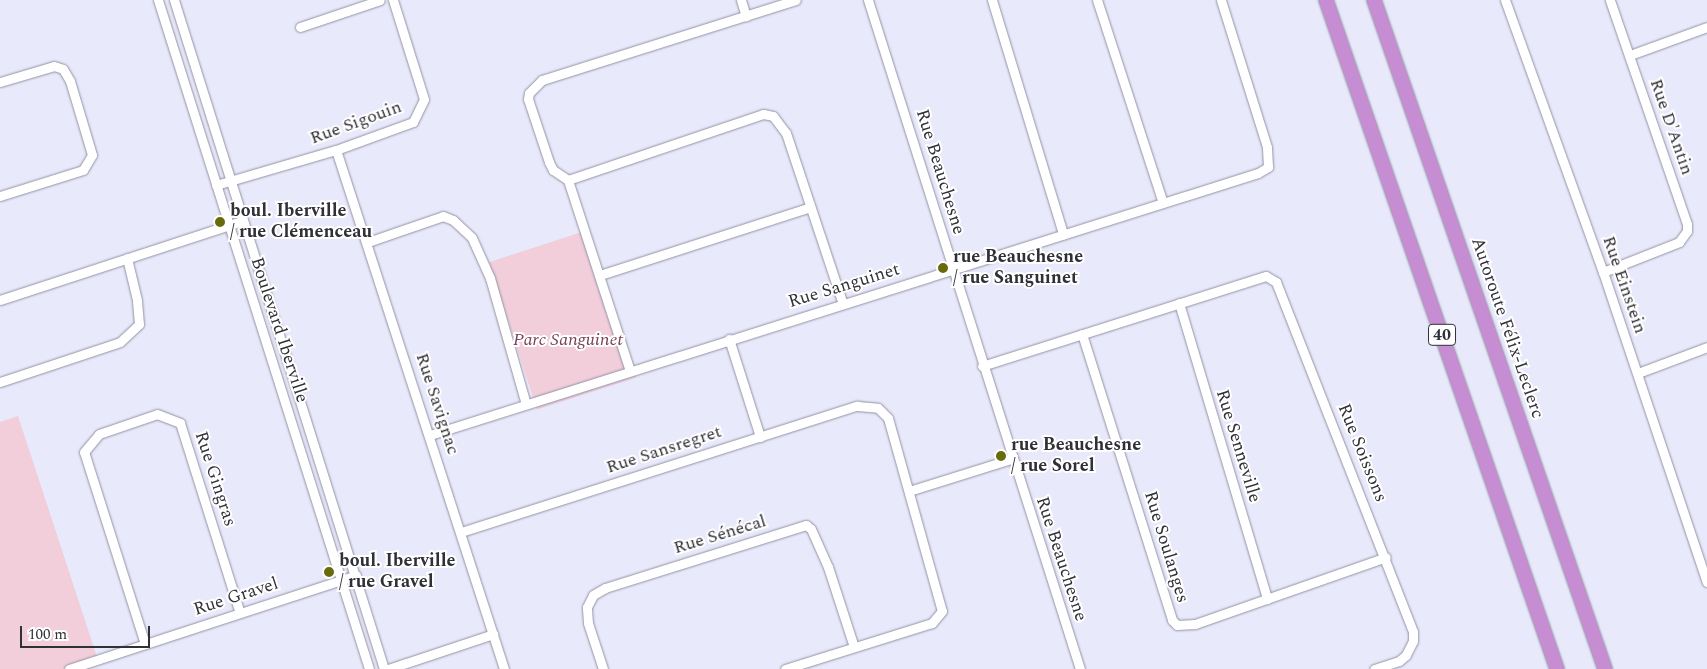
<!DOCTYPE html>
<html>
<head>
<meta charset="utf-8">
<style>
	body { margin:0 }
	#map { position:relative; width:1707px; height:669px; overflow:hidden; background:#e9e9fc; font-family:Spectral,serif }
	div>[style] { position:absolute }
	.green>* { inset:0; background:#f1ceda; transform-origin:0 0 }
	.roads { filter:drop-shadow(0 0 1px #9292a3) drop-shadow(0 0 1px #9292a3) }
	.minor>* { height:9px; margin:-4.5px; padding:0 4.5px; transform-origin:4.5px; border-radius:4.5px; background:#fff }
	.highway>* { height:14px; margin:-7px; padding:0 7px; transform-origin:7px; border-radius:7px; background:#c78dd3 }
	.dots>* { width:14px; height:14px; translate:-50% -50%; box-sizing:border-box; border:2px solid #fff; border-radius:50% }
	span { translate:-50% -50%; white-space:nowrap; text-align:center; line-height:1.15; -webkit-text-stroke:4px #fff; paint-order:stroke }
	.shield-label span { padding:1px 4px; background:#fff; border:1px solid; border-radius:4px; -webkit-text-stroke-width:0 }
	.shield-label { font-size:16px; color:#303037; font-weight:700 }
	.street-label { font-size:18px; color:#303037 }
	.poi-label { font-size:18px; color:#303037; font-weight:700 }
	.left { translate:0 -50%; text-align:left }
	.park-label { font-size:18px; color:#794057; font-style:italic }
	.scale { position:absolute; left:20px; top:626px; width:130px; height:22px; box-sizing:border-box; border:2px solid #303037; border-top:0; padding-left:6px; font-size:15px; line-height:18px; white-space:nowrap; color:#303037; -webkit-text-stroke:4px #fff; paint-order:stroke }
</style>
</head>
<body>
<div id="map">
	<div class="green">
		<i style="left:588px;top:230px;width:155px;height:104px;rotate:72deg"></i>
		<i style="clip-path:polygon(18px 416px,98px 660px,69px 669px,0 669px,0 422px)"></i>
	</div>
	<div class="roads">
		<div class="minor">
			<i style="left:158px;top:0;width:701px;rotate:72.49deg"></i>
			<i style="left:174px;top:0;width:701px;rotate:72.57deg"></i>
			<i style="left:741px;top:0;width:17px;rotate:73deg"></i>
			<i style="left:868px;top:0;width:702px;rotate:72.42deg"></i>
			<i style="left:992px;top:0;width:245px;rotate:73.1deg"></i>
			<i style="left:1097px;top:0;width:213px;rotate:72deg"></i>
			<i style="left:1505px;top:0;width:289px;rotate:70.2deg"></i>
			<i style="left:1603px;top:272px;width:327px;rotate:71.5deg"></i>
			<i style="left:300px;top:27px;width:84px;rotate:-18.6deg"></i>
			<i style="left:1630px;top:55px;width:82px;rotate:-20deg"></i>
			<i style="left:0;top:82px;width:56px;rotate:-16.5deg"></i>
			<i style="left:54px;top:66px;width:9px;rotate:18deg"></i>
			<i style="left:63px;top:69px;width:14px;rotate:60deg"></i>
			<i style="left:70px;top:81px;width:77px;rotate:73.4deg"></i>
			<i style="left:92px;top:155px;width:17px;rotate:121deg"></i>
			<i style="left:83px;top:170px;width:87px;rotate:162.6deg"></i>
			<i style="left:336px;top:150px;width:546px;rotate:72.06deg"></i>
			<i style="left:568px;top:180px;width:206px;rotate:-18.7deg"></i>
			<i style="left:763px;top:114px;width:10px;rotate:11deg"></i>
			<i style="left:773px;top:116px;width:21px;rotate:53deg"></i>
			<i style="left:786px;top:133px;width:180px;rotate:71.6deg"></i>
			<i style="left:216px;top:185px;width:125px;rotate:-16.3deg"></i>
			<i style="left:336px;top:150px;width:82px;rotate:-20deg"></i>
			<i style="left:413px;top:122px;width:25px;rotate:-64deg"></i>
			<i style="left:424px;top:99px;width:104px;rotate:-107.4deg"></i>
			<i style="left:368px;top:242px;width:79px;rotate:-19.1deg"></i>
			<i style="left:443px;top:216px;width:11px;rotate:22deg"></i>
			<i style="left:453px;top:220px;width:26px;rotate:43deg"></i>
			<i style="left:472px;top:238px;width:44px;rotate:65.8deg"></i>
			<i style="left:490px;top:278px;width:131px;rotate:74.1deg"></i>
			<i style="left:1603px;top:272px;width:82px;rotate:-21.5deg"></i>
			<i style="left:1679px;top:242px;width:14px;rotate:-54deg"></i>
			<i style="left:1687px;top:231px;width:7px;rotate:-90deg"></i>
			<i style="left:1687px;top:224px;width:237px;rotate:-109deg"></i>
			<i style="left:600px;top:275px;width:221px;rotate:-17.9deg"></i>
			<i style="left:0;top:300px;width:255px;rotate:-18.1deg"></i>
			<i style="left:1179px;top:303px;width:309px;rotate:73.4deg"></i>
			<i style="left:1082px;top:334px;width:300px;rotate:72.5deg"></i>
			<i style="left:1172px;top:620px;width:7px;rotate:45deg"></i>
			<i style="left:1177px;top:625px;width:18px;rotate:-3deg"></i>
			<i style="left:1195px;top:624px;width:202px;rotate:-19.3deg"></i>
			<i style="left:729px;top:339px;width:103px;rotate:72.4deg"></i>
			<i style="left:982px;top:366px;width:298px;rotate:-17.6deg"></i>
			<i style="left:1266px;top:276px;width:12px;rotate:31deg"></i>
			<i style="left:1276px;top:282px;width:376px;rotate:68.6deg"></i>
			<i style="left:1413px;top:632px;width:9px;rotate:90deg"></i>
			<i style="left:1413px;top:641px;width:16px;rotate:117deg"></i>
			<i style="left:1406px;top:655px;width:9px;rotate:139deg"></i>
			<i style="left:1399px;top:661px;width:26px;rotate:162deg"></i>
			<i style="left:630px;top:371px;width:201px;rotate:-108deg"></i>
			<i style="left:568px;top:180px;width:18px;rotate:-146deg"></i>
			<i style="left:553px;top:170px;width:9px;rotate:-117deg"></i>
			<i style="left:549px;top:162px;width:66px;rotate:-108.4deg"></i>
			<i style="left:528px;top:99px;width:6px;rotate:-81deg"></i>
			<i style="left:529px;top:93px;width:18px;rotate:-45deg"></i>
			<i style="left:542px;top:80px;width:266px;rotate:-17.5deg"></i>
			<i style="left:1638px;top:373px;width:74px;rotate:-20.6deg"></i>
			<i style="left:0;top:382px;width:126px;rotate:-18.4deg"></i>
			<i style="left:120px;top:342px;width:26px;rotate:-43deg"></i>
			<i style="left:139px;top:324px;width:24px;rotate:-95deg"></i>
			<i style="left:137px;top:300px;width:43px;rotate:-103.4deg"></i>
			<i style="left:430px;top:435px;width:868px;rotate:-17.56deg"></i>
			<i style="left:1258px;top:173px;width:12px;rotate:-31deg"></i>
			<i style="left:1268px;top:167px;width:20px;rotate:-93deg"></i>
			<i style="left:1267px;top:147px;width:154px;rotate:-107.4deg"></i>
			<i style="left:909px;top:491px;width:107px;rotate:-17.4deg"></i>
			<i style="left:461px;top:532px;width:416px;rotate:-17.7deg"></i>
			<i style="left:857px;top:406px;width:21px;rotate:5deg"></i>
			<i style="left:878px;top:408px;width:14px;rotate:45deg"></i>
			<i style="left:888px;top:418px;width:200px;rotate:74.4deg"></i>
			<i style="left:942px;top:611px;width:16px;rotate:130deg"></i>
			<i style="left:932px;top:623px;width:154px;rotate:162.6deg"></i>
			<i style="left:145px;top:644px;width:201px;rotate:-107.6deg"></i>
			<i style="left:84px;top:452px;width:23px;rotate:-50deg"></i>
			<i style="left:99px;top:434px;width:61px;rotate:-19deg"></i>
			<i style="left:157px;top:414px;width:25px;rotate:21deg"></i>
			<i style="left:180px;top:423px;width:199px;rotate:72.5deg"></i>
			<i style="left:69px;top:669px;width:302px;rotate:-18.1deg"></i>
			<i style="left:388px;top:669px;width:111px;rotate:-18.4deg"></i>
			<i style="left:603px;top:669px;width:48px;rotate:-108.1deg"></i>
			<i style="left:588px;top:623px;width:16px;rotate:-94deg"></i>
			<i style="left:587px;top:607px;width:13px;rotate:-63deg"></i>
			<i style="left:593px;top:595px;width:14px;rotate:-30deg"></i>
			<i style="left:605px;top:588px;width:211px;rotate:-17.4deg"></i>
			<i style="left:806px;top:525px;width:6px;rotate:39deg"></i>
			<i style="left:811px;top:529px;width:42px;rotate:65.9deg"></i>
			<i style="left:828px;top:567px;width:84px;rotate:72deg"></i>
		</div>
		<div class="highway">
			<i style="left:1326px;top:0;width:708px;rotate:70.95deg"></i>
			<i style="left:1374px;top:0;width:708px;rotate:70.95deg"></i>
		</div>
	</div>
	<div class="dots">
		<i style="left:220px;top:222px;background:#676b0b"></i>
		<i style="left:943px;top:268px;background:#676b0b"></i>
		<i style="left:1001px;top:456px;background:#676b0b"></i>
		<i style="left:329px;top:572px;background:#676b0b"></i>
	</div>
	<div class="shield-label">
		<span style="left:1442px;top:335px">40</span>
	</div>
	<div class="street-label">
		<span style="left:356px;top:123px;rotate:-20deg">Rue Sigouin</span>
		<span style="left:1671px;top:127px;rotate:71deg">Rue D'Antin</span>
		<span style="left:940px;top:172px;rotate:73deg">Rue Beauchesne</span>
		<span style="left:1624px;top:285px;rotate:71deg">Rue Einstein</span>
		<span style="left:844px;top:286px;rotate:-17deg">Rue Sanguinet</span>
		<span style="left:1507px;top:328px;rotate:71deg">Autoroute Félix-Leclerc</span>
		<span style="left:279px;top:330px;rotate:72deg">Boulevard Iberville</span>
		<span style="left:437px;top:404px;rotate:72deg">Rue Savignac</span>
		<span style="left:1238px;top:446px;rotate:73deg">Rue Senneville</span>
		<span style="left:664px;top:450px;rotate:-18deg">Rue Sansregret</span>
		<span style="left:1362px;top:453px;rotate:68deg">Rue Soissons</span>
		<span style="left:215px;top:479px;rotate:72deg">Rue Gingras</span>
		<span style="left:720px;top:535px;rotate:-17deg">Rue Sénécal</span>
		<span style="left:1166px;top:547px;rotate:73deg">Rue Soulanges</span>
		<span style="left:1061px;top:559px;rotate:72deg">Rue Beauchesne</span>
		<span style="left:236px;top:597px;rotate:-18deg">Rue Gravel</span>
	</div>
	<div class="poi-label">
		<span class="left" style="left:230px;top:222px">boul. Iberville<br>/ rue Clémenceau</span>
		<span class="left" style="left:953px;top:268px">rue Beauchesne<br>/ rue Sanguinet</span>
		<span class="left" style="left:1011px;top:456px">rue Beauchesne<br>/ rue Sorel</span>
		<span class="left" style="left:339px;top:572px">boul. Iberville<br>/ rue Gravel</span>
	</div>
	<div class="park-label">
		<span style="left:568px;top:340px">Parc Sanguinet</span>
	</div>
	<div class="scale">100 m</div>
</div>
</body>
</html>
